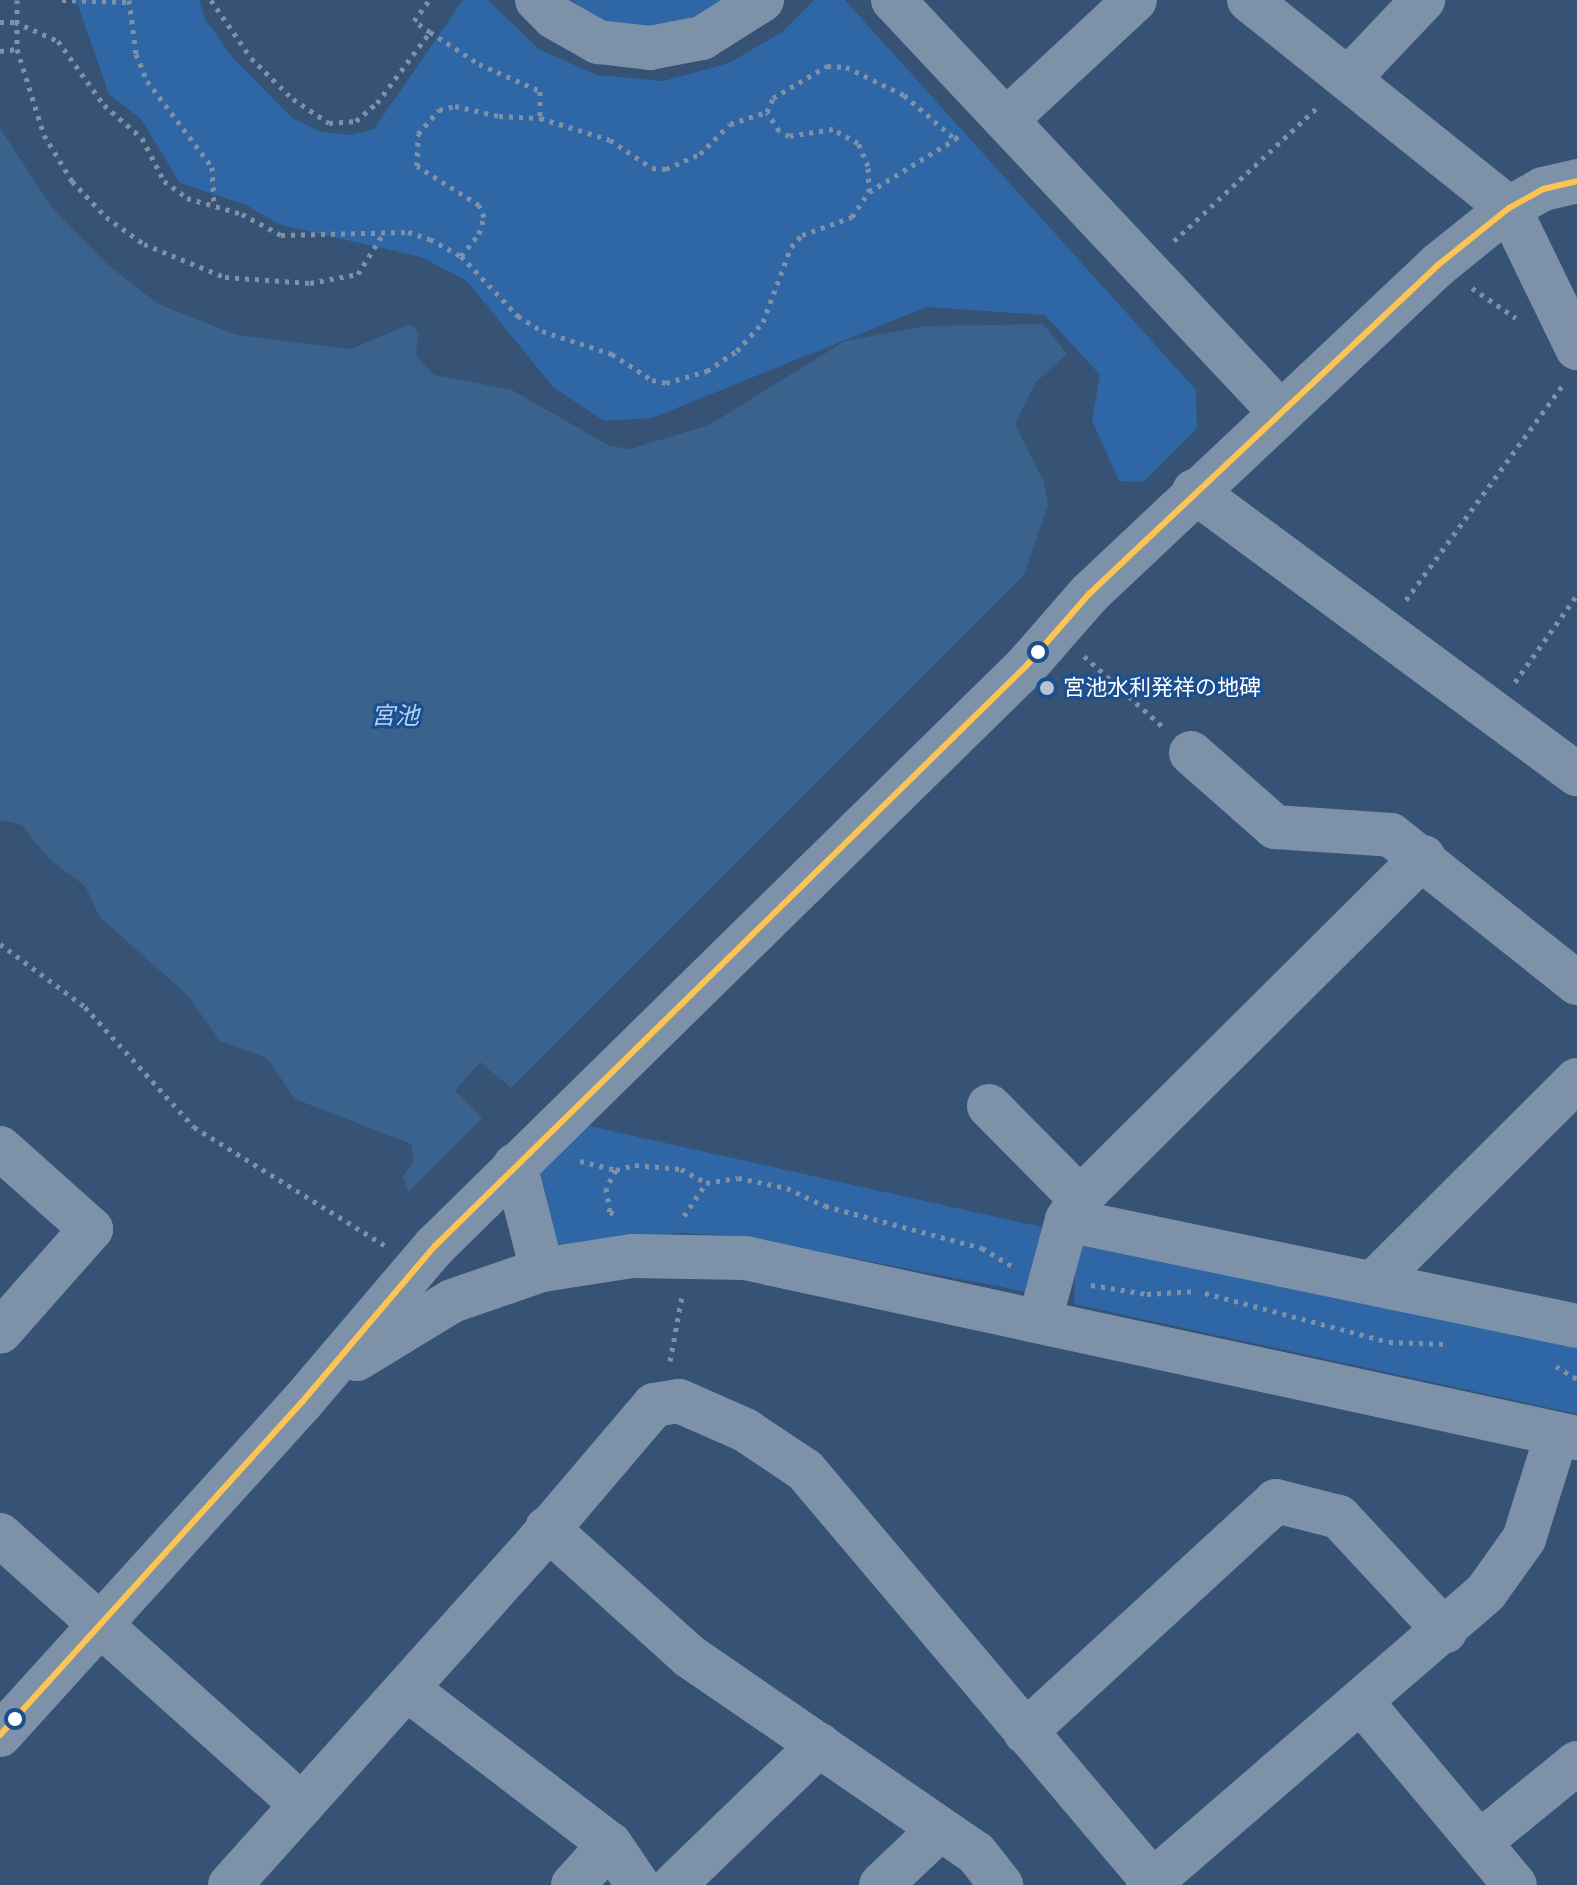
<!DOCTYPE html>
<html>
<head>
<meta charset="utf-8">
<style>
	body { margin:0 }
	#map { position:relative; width:1577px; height:1885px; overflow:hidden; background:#365274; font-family:Roboto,"Noto Sans JP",sans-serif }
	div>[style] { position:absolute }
	.green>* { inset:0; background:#2f66a5 }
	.water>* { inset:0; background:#3b618d }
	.path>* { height:5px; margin-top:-2.5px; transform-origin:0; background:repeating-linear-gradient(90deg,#7d92a8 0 4px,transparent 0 10px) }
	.minor>* { height:44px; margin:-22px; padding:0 22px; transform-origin:22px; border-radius:22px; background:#7d92a8 }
	.bus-1>* { height:6px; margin:-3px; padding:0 3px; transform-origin:3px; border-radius:3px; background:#fcc553 }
	.dots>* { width:22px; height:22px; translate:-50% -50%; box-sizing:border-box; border:4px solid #1b4f8f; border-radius:50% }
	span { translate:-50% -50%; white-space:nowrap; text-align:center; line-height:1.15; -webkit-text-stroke:6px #1b4f8f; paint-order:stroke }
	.poi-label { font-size:22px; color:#fff }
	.left { translate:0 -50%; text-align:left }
	.water-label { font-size:24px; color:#b5d3f5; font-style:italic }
</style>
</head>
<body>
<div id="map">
	<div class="green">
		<i style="clip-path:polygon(76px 0,199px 0,205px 19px,233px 58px,292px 118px,321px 132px,351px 135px,374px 129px,463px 0,488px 0,540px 50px,597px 75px,663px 81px,729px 63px,782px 32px,814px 0,845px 0,1196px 390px,1197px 428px,1143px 482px,1119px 481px,1092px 420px,1100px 375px,1045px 315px,927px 307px,652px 418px,604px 421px,553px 387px,467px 281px,421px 257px,281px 225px,246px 205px,180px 183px,141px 119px,109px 94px)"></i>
		<i style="clip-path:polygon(571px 0,731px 0,717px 10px,653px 28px,601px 21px)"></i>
		<i style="clip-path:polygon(589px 1126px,1042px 1227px,1027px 1292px,740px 1236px,682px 1233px,558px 1245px,536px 1174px)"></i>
		<i style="clip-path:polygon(1084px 1241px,1577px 1347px,1577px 1414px,1074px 1304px,1076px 1247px)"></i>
	</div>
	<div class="water">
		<i style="clip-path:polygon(0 128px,53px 209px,108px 265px,158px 304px,237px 335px,351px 349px,410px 324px,418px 332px,416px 356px,434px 375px,512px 390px,610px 446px,630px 449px,709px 425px,845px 341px,925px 326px,1043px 324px,1067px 354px,1036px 382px,1015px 424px,1044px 482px,1048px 505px,1024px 575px,511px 1088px,480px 1062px,455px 1091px,482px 1118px,408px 1192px,403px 1176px,414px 1161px,411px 1144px,295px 1099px,267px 1058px,220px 1041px,187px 995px,100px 917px,85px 886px,48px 858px,22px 825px,0 820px)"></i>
	</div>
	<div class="path">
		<i style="left:17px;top:0;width:49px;rotate:90deg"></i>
		<i style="left:17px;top:49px;width:90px;rotate:72.6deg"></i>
		<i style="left:44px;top:135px;width:54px;rotate:58.7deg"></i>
		<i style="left:72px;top:181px;width:50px;rotate:46.6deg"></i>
		<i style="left:106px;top:217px;width:47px;rotate:35.4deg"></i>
		<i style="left:144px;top:244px;width:87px;rotate:22.2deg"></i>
		<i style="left:225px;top:277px;width:85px;rotate:4deg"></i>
		<i style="left:310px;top:283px;width:49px;rotate:-10.6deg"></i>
		<i style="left:358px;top:274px;width:47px;rotate:-58deg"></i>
		<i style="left:62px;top:0;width:64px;rotate:1.8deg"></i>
		<i style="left:129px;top:0;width:54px;rotate:82.6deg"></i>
		<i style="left:136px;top:54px;width:29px;rotate:68deg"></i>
		<i style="left:147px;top:81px;width:108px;rotate:52.9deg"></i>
		<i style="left:212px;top:167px;width:38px;rotate:87deg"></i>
		<i style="left:211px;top:0;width:70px;rotate:55.4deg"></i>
		<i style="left:251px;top:58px;width:59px;rotate:44.3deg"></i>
		<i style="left:293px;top:99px;width:43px;rotate:33.7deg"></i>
		<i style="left:329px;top:123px;width:27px;rotate:-4deg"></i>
		<i style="left:356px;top:121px;width:28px;rotate:-41deg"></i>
		<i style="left:377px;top:103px;width:89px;rotate:-53.3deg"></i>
		<i style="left:430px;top:32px;width:19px;rotate:-145deg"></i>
		<i style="left:414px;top:21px;width:26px;rotate:-54deg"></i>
		<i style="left:0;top:22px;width:15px"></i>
		<i style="left:15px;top:22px;width:47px;rotate:23.8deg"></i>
		<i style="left:58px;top:41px;width:79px;rotate:54.3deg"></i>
		<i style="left:104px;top:105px;width:50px;rotate:41deg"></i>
		<i style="left:142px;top:138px;width:48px;rotate:62.9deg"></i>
		<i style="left:164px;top:181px;width:29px;rotate:36deg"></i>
		<i style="left:187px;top:198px;width:57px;rotate:16.2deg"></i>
		<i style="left:242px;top:214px;width:44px;rotate:28.3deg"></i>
		<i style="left:281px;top:235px;width:127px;rotate:-1.4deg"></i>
		<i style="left:408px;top:232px;width:23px;rotate:18deg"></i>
		<i style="left:430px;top:239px;width:35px;rotate:29deg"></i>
		<i style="left:461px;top:256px;width:83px;rotate:46.5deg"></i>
		<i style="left:518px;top:316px;width:28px;rotate:32deg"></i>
		<i style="left:542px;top:331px;width:74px;rotate:18.2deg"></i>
		<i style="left:612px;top:354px;width:48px;rotate:33deg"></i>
		<i style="left:652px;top:380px;width:14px;rotate:12deg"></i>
		<i style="left:666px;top:383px;width:43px;rotate:-16.3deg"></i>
		<i style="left:707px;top:371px;width:36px;rotate:-34deg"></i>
		<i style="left:737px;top:351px;width:39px;rotate:-48deg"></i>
		<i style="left:763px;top:322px;width:80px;rotate:-69.5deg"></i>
		<i style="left:791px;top:247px;width:16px;rotate:-47deg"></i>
		<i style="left:802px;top:235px;width:53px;rotate:-19.8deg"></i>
		<i style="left:852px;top:217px;width:30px;rotate:-56deg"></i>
		<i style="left:869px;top:192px;width:26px;rotate:-92deg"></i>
		<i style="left:868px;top:166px;width:25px;rotate:-113deg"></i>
		<i style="left:858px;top:143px;width:29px;rotate:-151deg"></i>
		<i style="left:833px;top:129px;width:45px;rotate:171deg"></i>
		<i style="left:789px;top:136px;width:11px;rotate:-153deg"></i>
		<i style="left:779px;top:131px;width:22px;rotate:-122deg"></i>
		<i style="left:767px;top:112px;width:15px;rotate:-67deg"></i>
		<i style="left:773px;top:98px;width:63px;rotate:-30.7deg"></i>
		<i style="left:827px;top:66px;width:19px;rotate:3deg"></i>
		<i style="left:846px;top:67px;width:64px;rotate:25.8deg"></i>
		<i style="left:904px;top:95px;width:67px;rotate:40.8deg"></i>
		<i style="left:955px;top:139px;width:9px;rotate:-41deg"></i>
		<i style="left:430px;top:32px;width:59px;rotate:33.1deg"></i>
		<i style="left:479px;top:64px;width:67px;rotate:23.9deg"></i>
		<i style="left:540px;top:91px;width:27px;rotate:90deg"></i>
		<i style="left:0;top:51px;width:17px;rotate:-7deg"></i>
		<i style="left:869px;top:192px;width:101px;rotate:-31.6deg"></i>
		<i style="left:1174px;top:241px;width:198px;rotate:-43deg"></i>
		<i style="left:461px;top:256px;width:28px;rotate:-51deg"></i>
		<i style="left:479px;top:234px;width:18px;rotate:-74deg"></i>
		<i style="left:484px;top:217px;width:13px;rotate:-113deg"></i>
		<i style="left:479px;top:205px;width:73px;rotate:-147.8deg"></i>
		<i style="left:417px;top:166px;width:32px;rotate:-88deg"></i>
		<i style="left:418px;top:134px;width:32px;rotate:-49deg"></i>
		<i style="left:439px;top:110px;width:16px;rotate:-14deg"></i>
		<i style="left:455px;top:106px;width:45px;rotate:12.8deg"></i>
		<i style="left:499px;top:116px;width:41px;rotate:2.8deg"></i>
		<i style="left:540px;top:118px;width:73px;rotate:17.4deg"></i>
		<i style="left:610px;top:140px;width:50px;rotate:33.7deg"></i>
		<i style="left:652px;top:168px;width:14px;rotate:4deg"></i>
		<i style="left:666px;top:169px;width:37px;rotate:-24deg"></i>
		<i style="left:700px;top:154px;width:42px;rotate:-45deg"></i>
		<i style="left:730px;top:124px;width:39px;rotate:-18deg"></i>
		<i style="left:1472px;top:288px;width:53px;rotate:34.3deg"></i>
		<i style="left:1406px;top:600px;width:266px;rotate:-53.9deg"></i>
		<i style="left:1084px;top:656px;width:106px;rotate:41.9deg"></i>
		<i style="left:1515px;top:682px;width:107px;rotate:-54.5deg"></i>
		<i style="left:0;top:944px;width:106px;rotate:36.5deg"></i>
		<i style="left:85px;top:1007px;width:162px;rotate:47.8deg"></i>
		<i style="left:194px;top:1127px;width:224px;rotate:31.8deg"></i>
		<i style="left:580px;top:1161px;width:37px;rotate:14deg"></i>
		<i style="left:616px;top:1170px;width:20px;rotate:-15deg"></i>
		<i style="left:635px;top:1165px;width:46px;rotate:5deg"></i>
		<i style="left:681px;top:1169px;width:29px;rotate:29deg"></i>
		<i style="left:706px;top:1183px;width:32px;rotate:-9deg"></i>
		<i style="left:738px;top:1178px;width:50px;rotate:11.5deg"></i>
		<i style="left:787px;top:1188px;width:42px;rotate:25.3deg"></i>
		<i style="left:825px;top:1206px;width:163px;rotate:15deg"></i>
		<i style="left:982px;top:1248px;width:35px;rotate:31deg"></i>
		<i style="left:616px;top:1170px;width:21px;rotate:119deg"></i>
		<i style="left:606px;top:1188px;width:24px;rotate:81deg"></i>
		<i style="left:610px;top:1212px;width:9px;rotate:27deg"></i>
		<i style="left:684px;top:1216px;width:40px;rotate:-56deg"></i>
		<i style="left:1091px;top:1285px;width:57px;rotate:9.1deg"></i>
		<i style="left:1147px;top:1294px;width:49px;rotate:-3.5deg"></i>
		<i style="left:1205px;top:1293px;width:190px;rotate:14.9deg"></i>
		<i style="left:1389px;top:1342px;width:60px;rotate:1.9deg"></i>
		<i style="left:670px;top:1361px;width:66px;rotate:-79.5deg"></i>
		<i style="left:1556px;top:1366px;width:25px;rotate:32deg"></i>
	</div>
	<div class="minor">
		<i style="left:537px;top:0;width:24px;rotate:45deg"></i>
		<i style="left:554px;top:17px;width:51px;rotate:29.6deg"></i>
		<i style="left:598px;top:42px;width:52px;rotate:6.6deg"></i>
		<i style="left:650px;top:48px;width:53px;rotate:-10.9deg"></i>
		<i style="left:702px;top:38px;width:71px;rotate:-32.3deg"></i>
		<i style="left:893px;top:0;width:565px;rotate:46.79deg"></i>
		<i style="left:1249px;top:0;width:333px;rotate:38.7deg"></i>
		<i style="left:1509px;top:208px;width:156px;rotate:64.1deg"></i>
		<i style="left:1349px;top:78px;width:108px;rotate:-46.5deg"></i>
		<i style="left:1006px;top:120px;width:176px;rotate:-42.9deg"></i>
		<i style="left:1194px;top:491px;width:476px;rotate:36.5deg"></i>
		<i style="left:1191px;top:753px;width:112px;rotate:41.4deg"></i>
		<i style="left:1275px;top:827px;width:116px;rotate:3.9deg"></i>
		<i style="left:1391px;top:835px;width:238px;rotate:38.5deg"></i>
		<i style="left:989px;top:1106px;width:129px;rotate:45.3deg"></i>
		<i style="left:0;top:1148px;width:122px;rotate:41.7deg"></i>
		<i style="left:91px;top:1229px;width:137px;rotate:131.5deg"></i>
		<i style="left:515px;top:1165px;width:108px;rotate:75.6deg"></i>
		<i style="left:1067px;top:1220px;width:521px;rotate:11.74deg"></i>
		<i style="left:1374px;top:1282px;width:286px;rotate:-44.9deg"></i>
		<i style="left:1040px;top:1320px;width:104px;rotate:-74.9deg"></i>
		<i style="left:1067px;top:1220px;width:26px;rotate:-59deg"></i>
		<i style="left:1080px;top:1198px;width:484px;rotate:-44.8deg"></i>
		<i style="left:357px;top:1359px;width:111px;rotate:-31.4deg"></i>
		<i style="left:452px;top:1301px;width:95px;rotate:-19deg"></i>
		<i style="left:542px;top:1270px;width:91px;rotate:-8.8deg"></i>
		<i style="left:632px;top:1256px;width:113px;rotate:1deg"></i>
		<i style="left:745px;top:1258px;width:851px;rotate:12.21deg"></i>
		<i style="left:547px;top:1528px;width:191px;rotate:42deg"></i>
		<i style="left:689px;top:1656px;width:348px;rotate:34.5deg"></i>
		<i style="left:976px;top:1853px;width:41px;rotate:52deg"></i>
		<i style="left:0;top:1535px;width:405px;rotate:41.8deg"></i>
		<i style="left:407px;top:1689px;width:255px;rotate:37.4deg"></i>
		<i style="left:610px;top:1844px;width:50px;rotate:55.7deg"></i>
		<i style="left:1363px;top:1704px;width:236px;rotate:50deg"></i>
		<i style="left:1025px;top:1732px;width:341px;rotate:-42.6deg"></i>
		<i style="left:1276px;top:1501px;width:65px;rotate:14.3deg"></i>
		<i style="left:1339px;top:1517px;width:156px;rotate:47.1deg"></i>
		<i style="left:0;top:1735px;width:450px;rotate:-47.8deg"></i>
		<i style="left:302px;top:1402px;width:205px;rotate:-49.6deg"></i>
		<i style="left:435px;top:1246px;width:829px;rotate:-44.46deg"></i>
		<i style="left:1027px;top:665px;width:94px;rotate:-48.9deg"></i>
		<i style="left:1089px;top:594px;width:480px;rotate:-43.3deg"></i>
		<i style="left:1438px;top:265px;width:91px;rotate:-38.8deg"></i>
		<i style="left:1509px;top:208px;width:39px;rotate:-29deg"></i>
		<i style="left:1543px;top:189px;width:35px;rotate:-13deg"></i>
		<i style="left:1480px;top:1842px;width:125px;rotate:-39.2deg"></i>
		<i style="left:230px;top:1885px;width:448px;rotate:-48.1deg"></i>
		<i style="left:529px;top:1552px;width:193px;rotate:-49.6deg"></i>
		<i style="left:654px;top:1405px;width:25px;rotate:-9deg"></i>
		<i style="left:679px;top:1401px;width:72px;rotate:23.7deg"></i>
		<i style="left:745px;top:1430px;width:72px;rotate:33.7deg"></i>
		<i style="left:805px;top:1470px;width:544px;rotate:49.78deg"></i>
		<i style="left:573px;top:1885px;width:55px;rotate:-47.9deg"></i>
		<i style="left:674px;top:1885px;width:202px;rotate:-44deg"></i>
		<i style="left:881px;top:1885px;width:81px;rotate:-43.5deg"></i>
		<i style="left:1148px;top:1885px;width:447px;rotate:-40.9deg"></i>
		<i style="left:1486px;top:1592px;width:65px;rotate:-54.4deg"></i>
		<i style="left:1524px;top:1539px;width:110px;rotate:-72.6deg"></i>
	</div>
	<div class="bus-1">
		<i style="left:0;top:1735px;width:450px;rotate:-47.8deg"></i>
		<i style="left:302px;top:1402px;width:205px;rotate:-49.6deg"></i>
		<i style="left:435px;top:1246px;width:829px;rotate:-44.46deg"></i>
		<i style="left:1027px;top:665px;width:94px;rotate:-48.9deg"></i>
		<i style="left:1089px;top:594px;width:480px;rotate:-43.3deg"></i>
		<i style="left:1438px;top:265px;width:91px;rotate:-38.8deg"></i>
		<i style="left:1509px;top:208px;width:39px;rotate:-29deg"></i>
		<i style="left:1543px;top:189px;width:35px;rotate:-13deg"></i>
	</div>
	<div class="dots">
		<i style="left:1038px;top:652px;background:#fff"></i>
		<i style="left:1047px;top:688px;background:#b9c2ce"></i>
		<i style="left:15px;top:1719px;background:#fff"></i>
	</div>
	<div class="poi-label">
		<span class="left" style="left:1063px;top:688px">宮池水利発祥の地碑</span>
	</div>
	<div class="water-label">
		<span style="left:395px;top:717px">宮池</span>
	</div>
</div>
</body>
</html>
